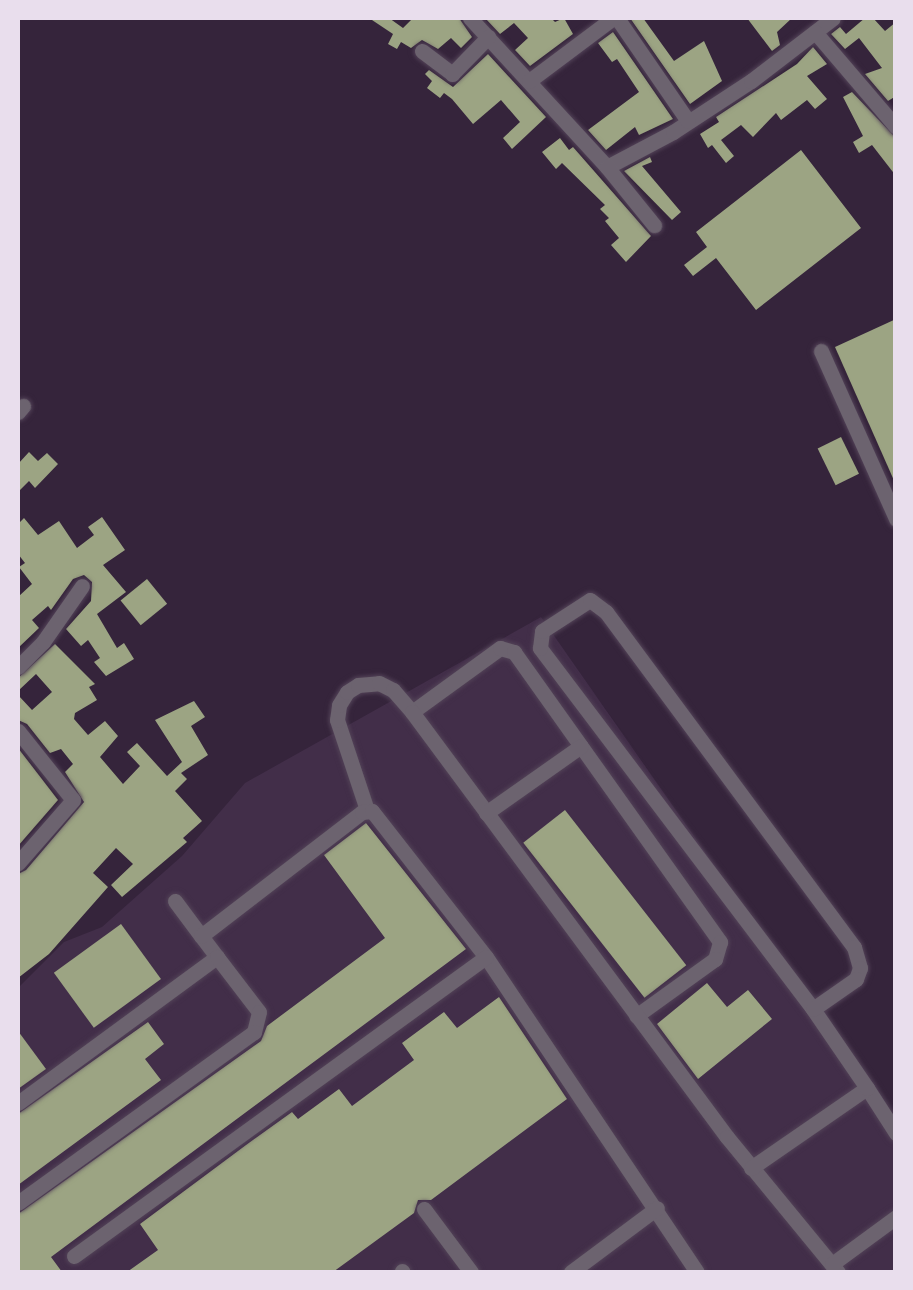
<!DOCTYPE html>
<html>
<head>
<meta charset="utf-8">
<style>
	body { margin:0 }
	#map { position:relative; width:913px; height:1290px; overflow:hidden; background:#35243b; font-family:"Noto Serif",serif }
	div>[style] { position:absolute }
	.built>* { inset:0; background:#422e49 }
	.building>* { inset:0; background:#9ca483; transform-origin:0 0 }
	.roads { filter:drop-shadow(0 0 2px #524257) drop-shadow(0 0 2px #524257) }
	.minor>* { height:15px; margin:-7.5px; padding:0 7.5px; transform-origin:7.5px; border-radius:7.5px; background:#6c636f }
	span { translate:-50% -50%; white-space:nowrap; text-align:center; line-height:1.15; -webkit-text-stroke:10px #35243b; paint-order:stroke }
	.frame { position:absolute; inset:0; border:20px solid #e9deed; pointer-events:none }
</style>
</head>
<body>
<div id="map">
	<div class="built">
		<i style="clip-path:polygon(541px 617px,895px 1124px,895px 1272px,18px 1272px,18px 988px,64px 942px,102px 927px,182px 856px,245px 783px)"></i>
	</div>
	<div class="building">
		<i style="clip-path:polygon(369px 18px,389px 18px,403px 28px,413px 18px,459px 18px,472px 37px,461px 48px,451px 38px,438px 49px,422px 40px,411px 48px,401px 42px,397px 49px,388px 44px,393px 34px)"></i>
		<i style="clip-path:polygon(485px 18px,551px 18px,555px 22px,564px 18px,573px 34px,530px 66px,515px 50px,528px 38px,514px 23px,500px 34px)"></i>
		<i style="clip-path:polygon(630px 18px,643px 18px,674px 61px,704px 41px,722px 81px,690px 104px)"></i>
		<i style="clip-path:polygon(747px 18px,792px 18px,777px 32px,780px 45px,772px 51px)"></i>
		<i style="clip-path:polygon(865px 18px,873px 18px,885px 31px,896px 22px,896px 96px,888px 101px,865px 74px,882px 68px,859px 38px,845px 49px,831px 34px,840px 27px,846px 34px)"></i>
		<i style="clip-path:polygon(613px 32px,673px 119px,639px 135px,635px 127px,606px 150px,588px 130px,639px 92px,617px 59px,612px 62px,598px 43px)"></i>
		<i style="clip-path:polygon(813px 47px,827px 64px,807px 76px,827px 99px,815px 109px,807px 100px,781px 120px,776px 113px,753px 137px,741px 125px,721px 140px,734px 156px,726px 163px,712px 145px,708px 148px,700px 134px,719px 122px,716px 117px,797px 64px)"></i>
		<i style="clip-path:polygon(488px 54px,546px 117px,512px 149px,503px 138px,520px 122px,501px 100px,473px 124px,452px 99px,444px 93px,440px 98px,427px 88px,432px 81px,425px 74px,429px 70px,453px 87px)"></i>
		<i style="clip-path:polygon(852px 92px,896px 138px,896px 176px,872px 145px,859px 153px,853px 142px,863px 136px,843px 97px)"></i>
		<i style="clip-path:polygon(560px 138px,569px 150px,573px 147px,651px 236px,626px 262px,611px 245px,619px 238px,605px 221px,609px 218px,600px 209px,605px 205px,562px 163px,556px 169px,542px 152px)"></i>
		<i style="clip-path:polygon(801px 150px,861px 228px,756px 310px,716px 258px,693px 276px,684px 265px,707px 247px,696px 232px)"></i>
		<i style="clip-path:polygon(650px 157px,652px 162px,642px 166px,681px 212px,672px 220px,624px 171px)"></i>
		<i style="clip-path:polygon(896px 319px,896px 485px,835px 347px)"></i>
		<i style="left:841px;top:437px;width:41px;height:26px;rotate:64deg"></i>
		<i style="clip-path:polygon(29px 452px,38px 461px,47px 453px,58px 464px,35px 488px,29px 481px,18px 492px,18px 464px)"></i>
		<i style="clip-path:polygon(102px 517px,125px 550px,103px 565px,126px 592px,97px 614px,117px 648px,124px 643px,134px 659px,106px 676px,94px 662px,100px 658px,88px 640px,81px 646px,66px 629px,91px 601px,92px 582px,84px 575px,73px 579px,51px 610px,48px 606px,32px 620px,39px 628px,18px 648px,18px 597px,32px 584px,19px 567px,25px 563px,18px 554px,18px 524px,24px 518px,38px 535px,59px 521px,77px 548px,94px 535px,88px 527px)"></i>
		<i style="left:147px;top:579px;width:32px;height:34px;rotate:51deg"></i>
		<i style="clip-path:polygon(55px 644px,95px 684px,89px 687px,97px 700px,75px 713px,74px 719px,88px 735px,105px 721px,118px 736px,100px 757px,123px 784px,140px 766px,127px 752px,137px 743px,167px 776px,182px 762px,155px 720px,194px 701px,205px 717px,191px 726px,208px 755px,181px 773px,187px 779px,175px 791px,202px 821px,183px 838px,187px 842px,122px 897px,111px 885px,133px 864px,116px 848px,93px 873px,108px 887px,49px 954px,18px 978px,18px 874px,26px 870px,84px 802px,65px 772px,73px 764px,61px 749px,50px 753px,27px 724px,18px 720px,18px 695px,32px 710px,52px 692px,36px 674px,18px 691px,18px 678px)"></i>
		<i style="clip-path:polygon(18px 748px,58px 800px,18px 846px)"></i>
		<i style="left:565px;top:810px;width:197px;height:53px;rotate:52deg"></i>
		<i style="clip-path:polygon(366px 823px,466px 949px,51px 1257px,62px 1272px,18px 1272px,18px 1214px,261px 1041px,267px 1026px,385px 938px,324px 855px)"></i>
		<i style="left:121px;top:924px;width:68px;height:83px;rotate:54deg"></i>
		<i style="clip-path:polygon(707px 983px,727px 1007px,748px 990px,772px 1019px,698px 1079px,657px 1024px)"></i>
		<i style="clip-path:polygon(499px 997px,567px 1099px,431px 1200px,418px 1200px,414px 1213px,333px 1272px,127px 1272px,158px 1250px,140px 1224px,246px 1145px,292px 1112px,298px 1119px,339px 1089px,352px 1106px,414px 1060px,402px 1043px,444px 1012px,457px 1028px)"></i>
		<i style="clip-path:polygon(148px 1022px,164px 1044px,145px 1059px,161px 1080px,18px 1185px,18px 1114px)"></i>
		<i style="clip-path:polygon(18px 1031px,46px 1069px,18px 1089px)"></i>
	</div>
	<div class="roads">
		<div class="minor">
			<i style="left:470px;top:18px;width:202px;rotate:47.4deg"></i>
			<i style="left:607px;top:167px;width:75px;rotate:-27.9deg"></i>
			<i style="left:673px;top:132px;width:93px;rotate:-33.2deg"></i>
			<i style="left:751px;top:81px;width:103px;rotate:-37.5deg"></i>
			<i style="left:617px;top:18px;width:125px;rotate:55.4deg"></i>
			<i style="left:815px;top:32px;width:125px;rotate:49.5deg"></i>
			<i style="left:422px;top:51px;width:38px;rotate:37deg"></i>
			<i style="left:452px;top:74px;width:52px;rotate:-45.8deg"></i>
			<i style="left:529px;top:81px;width:105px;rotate:-36.9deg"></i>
			<i style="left:607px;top:167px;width:75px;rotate:51deg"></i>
			<i style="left:821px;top:351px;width:184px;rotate:65.9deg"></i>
			<i style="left:18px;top:412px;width:8px;rotate:-50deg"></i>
			<i style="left:18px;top:667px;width:35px;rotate:-45deg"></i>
			<i style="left:43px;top:642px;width:68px;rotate:-55.1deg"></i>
			<i style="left:412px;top:712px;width:109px;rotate:-36deg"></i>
			<i style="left:500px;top:648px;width:15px;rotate:16deg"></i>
			<i style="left:514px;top:652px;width:356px;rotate:54.6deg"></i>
			<i style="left:720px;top:942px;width:18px;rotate:106deg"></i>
			<i style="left:715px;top:959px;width:97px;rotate:144.2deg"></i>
			<i style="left:18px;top:731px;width:88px;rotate:51.4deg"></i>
			<i style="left:73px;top:800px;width:84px;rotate:131.1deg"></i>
			<i style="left:367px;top:810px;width:95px;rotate:-108.4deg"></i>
			<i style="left:337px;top:720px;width:15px;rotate:-82deg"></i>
			<i style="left:339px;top:705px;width:15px;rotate:-58deg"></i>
			<i style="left:347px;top:692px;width:13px;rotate:-32deg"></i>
			<i style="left:358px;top:685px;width:21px;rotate:-5deg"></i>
			<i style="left:379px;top:683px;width:16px;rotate:27deg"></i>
			<i style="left:393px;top:690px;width:29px;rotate:49deg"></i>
			<i style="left:412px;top:712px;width:529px;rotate:53.46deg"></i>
			<i style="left:727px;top:1137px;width:175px;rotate:50.6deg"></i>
			<i style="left:486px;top:813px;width:116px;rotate:-35.2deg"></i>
			<i style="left:175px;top:901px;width:44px;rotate:53.4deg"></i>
			<i style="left:217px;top:957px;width:26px;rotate:-127deg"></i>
			<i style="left:201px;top:936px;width:203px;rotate:-37.6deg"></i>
			<i style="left:362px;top:812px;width:10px;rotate:-6deg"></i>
			<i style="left:372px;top:811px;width:185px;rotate:52deg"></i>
			<i style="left:486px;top:957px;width:379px;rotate:56.2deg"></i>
			<i style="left:867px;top:1088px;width:54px;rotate:57.2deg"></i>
			<i style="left:18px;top:1103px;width:247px;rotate:-36.3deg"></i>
			<i style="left:217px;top:957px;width:69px;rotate:52.6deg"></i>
			<i style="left:259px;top:1012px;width:21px;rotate:104deg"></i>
			<i style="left:254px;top:1032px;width:291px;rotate:144.1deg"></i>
			<i style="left:751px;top:1168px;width:141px;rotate:-34.6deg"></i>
			<i style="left:867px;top:1088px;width:96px;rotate:-124.4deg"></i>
			<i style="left:813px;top:1009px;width:453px;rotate:-127.1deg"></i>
			<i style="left:540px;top:648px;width:17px;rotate:-83deg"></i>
			<i style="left:542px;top:631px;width:57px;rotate:-32.9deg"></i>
			<i style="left:590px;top:600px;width:20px;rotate:37deg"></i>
			<i style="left:606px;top:612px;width:417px;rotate:53.5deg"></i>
			<i style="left:854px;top:947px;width:22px;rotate:74deg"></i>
			<i style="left:860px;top:968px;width:12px;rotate:110deg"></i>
			<i style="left:856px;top:979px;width:52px;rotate:145.1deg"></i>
			<i style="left:424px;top:1209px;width:79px;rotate:53.3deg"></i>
			<i style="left:74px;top:1256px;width:509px;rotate:-35.97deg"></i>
			<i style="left:832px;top:1264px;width:79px;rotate:-36.3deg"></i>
			<i style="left:402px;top:1271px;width:1px;rotate:45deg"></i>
			<i style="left:571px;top:1272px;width:107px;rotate:-36.7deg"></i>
		</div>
	</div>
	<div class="frame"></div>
</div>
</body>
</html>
